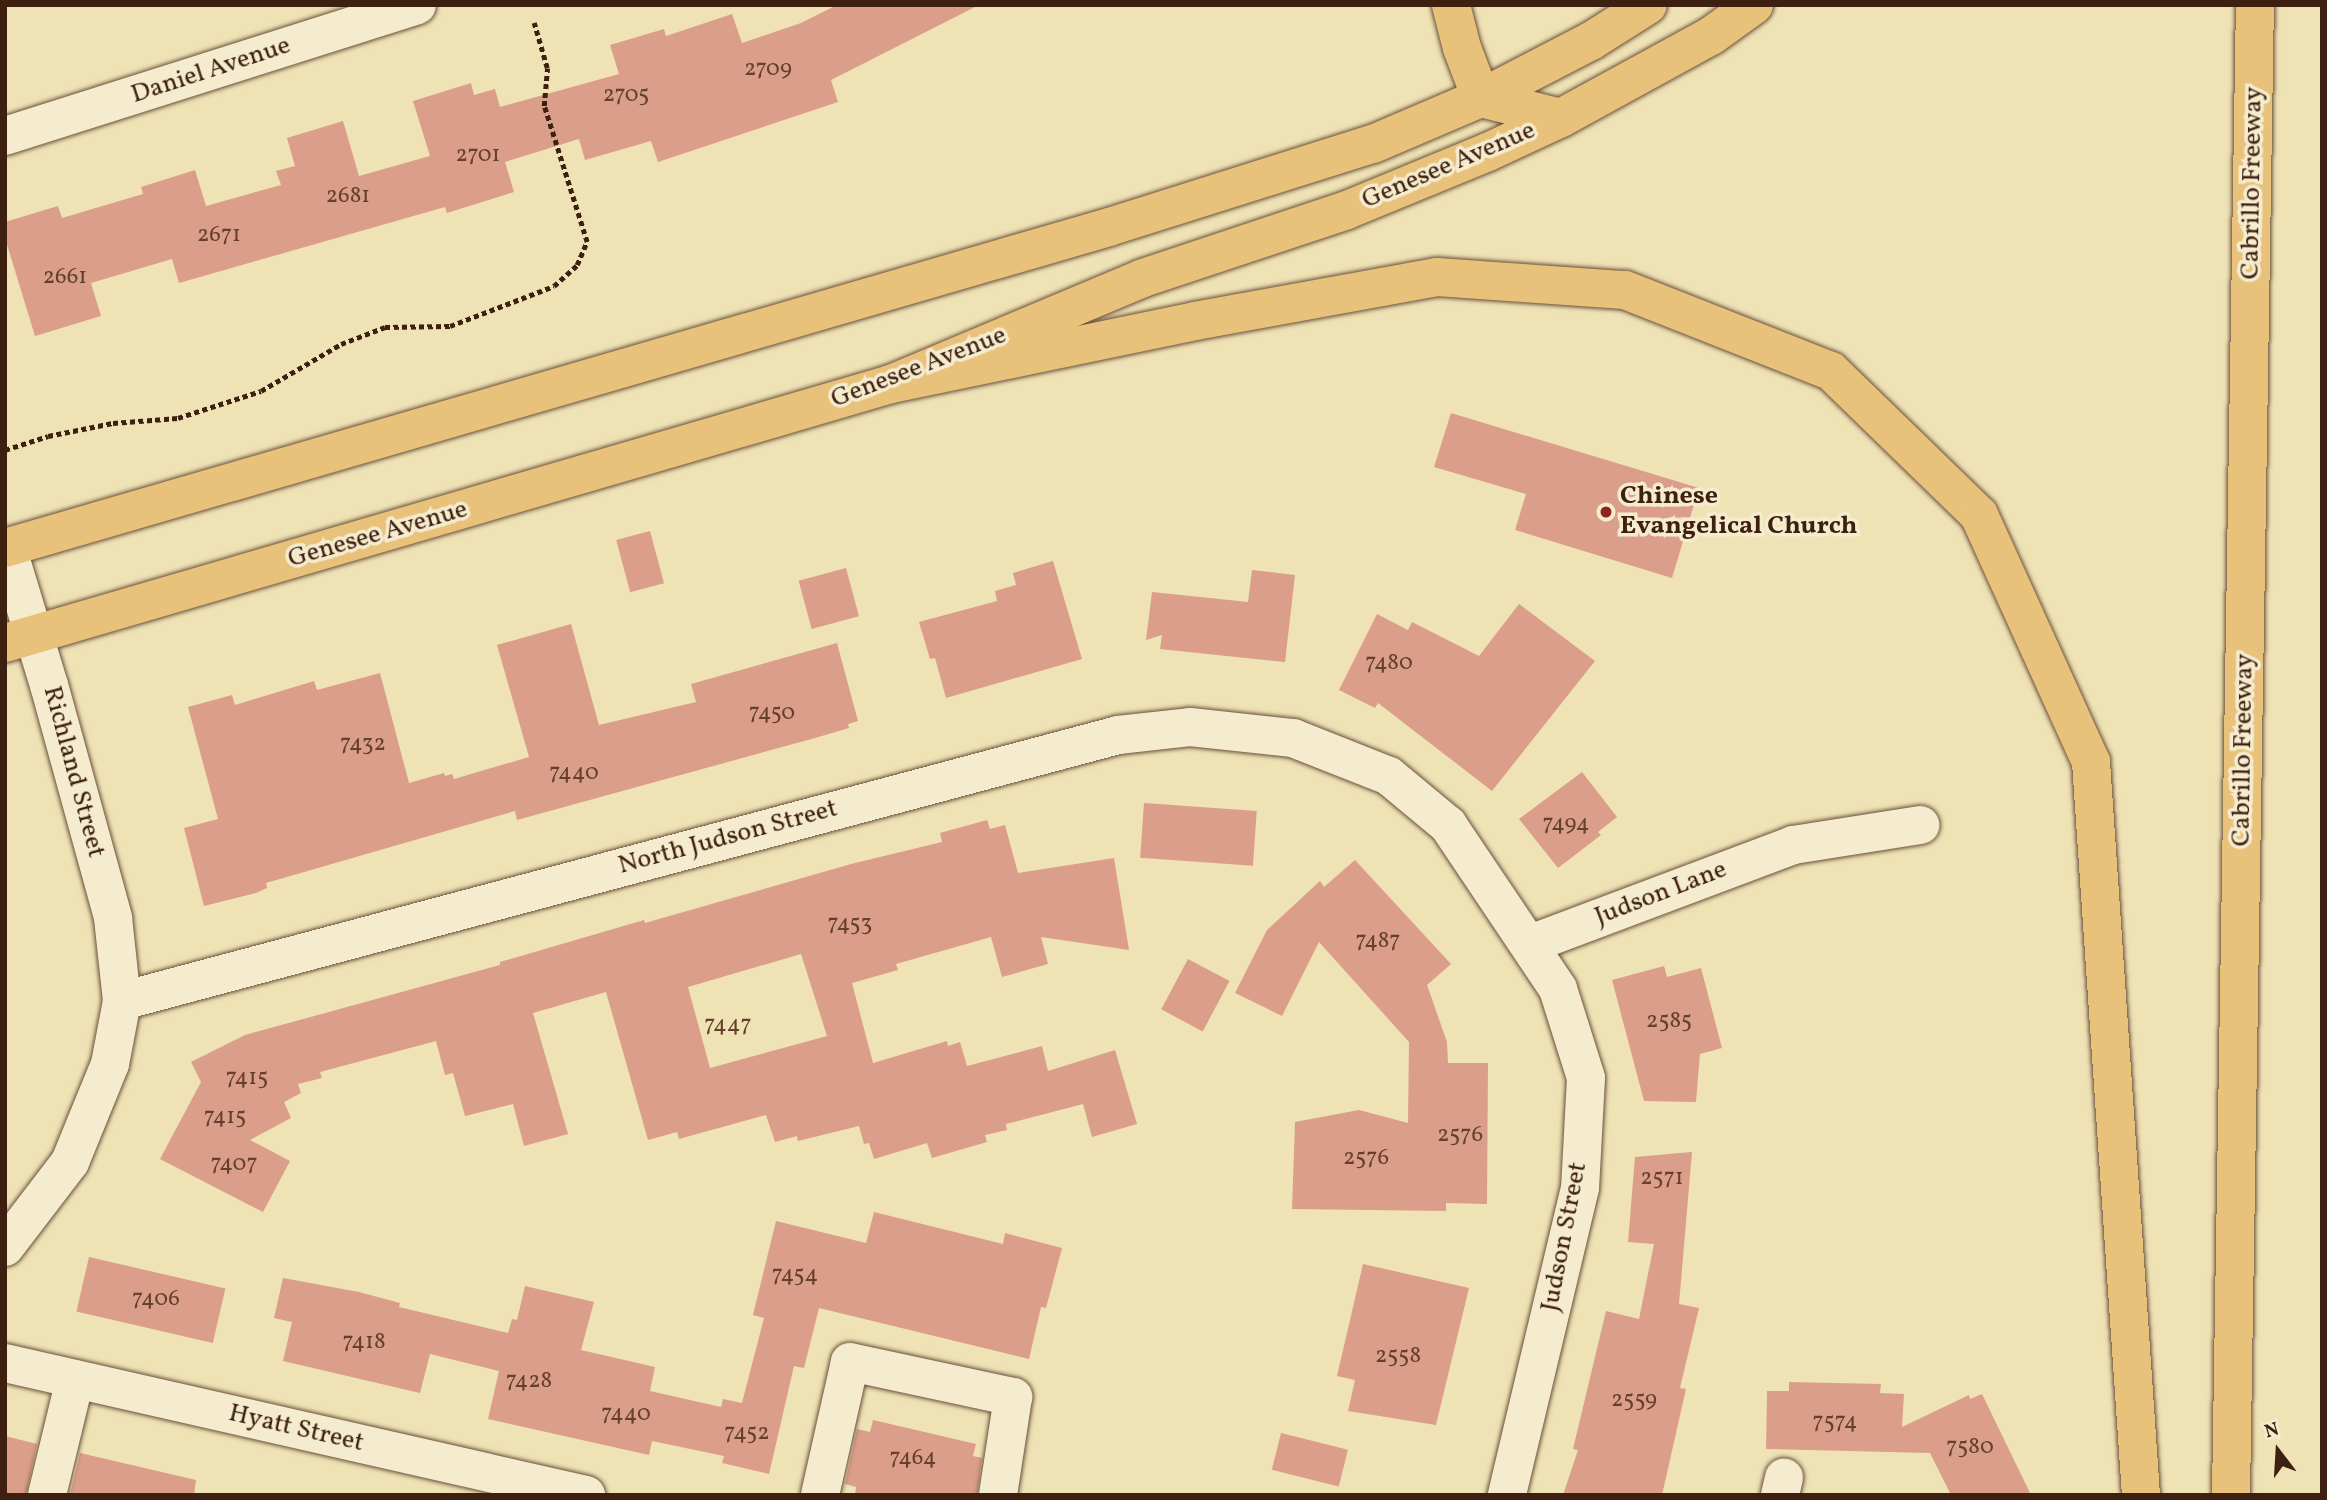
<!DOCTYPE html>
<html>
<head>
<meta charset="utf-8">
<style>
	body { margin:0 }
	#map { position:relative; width:2327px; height:1500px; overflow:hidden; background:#efe2b5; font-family:Vollkorn,serif }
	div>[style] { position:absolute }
	.building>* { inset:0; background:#db9e8a; transform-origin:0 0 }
	.path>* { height:4.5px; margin-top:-2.25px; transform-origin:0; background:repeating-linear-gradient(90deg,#3e2010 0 5px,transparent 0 8.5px) }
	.roads { filter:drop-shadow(0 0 2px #6a5039) drop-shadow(0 0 2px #6a5039) }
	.minor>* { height:38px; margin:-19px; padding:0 19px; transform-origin:19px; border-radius:19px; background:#f5eccf }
	.major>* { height:38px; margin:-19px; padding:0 19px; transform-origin:19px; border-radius:19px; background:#e8c17a }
	.highway>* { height:38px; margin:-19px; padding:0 19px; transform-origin:19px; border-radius:19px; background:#e8c17a }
	.dots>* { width:19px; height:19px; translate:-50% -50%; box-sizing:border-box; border:4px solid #f5eccf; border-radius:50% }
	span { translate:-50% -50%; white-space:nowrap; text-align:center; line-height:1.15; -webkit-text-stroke:7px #f5eccf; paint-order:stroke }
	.number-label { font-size:23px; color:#65402e }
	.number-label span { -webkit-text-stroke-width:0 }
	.street-label { font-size:26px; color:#3e2010 }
	.poi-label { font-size:26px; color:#3e2010; font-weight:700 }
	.left { translate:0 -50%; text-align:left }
	.frame { position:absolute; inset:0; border:7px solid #3e2010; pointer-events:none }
	.north { position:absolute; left:2243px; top:1416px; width:70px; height:70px; -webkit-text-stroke:5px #f5eccf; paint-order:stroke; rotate:343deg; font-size:19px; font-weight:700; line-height:28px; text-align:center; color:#3e2010 }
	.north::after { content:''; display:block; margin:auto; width:24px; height:32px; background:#3e2010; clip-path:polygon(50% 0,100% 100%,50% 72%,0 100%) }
</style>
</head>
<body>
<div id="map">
	<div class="building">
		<i style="clip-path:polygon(837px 5px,979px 5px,831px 80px,838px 102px,658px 162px,651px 141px,585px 160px,579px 139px,505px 162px,514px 192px,447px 213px,445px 207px,179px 283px,172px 259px,91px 283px,101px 316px,35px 336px,5px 238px,5px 222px,58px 206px,62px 218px,143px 194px,141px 187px,195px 170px,206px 206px,281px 185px,276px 171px,295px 166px,287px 138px,343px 121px,359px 176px,430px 156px,413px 101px,471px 83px,474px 95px,495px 89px,500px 107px,619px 74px,610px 45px,664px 29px,666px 36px,732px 14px,742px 43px,801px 23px)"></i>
		<i style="clip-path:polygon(1451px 413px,1699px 488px,1672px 578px,1515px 530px,1526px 494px,1434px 467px)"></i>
		<i style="left:650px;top:531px;width:54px;height:35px;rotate:75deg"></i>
		<i style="clip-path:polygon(1053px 561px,1082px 659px,946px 698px,935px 658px,930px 659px,919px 622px,997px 601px,995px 591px,1016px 585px,1013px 573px)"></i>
		<i style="left:846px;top:568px;width:50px;height:49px;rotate:75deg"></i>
		<i style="clip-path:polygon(1252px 570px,1295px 575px,1285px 662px,1160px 649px,1162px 635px,1146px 640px,1152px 592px,1248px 602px)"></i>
		<i style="clip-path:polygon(1519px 604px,1595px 661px,1492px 791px,1378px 703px,1375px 708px,1339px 690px,1377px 614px,1408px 630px,1412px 622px,1479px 656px)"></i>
		<i style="clip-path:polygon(571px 624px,599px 725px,696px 702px,691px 684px,837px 643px,858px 721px,848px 724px,849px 728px,815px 738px,517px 820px,515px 811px,266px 883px,267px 888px,256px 893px,204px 906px,184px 828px,218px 819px,188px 707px,232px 695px,235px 705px,314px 681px,317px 690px,380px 673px,409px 783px,444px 773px,445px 776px,452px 774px,454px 779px,529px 757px,497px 645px)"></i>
		<i style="clip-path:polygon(1582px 772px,1617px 817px,1598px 832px,1601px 835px,1558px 868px,1519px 819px)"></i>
		<i style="left:1144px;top:803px;width:113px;height:55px;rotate:4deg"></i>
		<i style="clip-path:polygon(evenodd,987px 820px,990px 829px,1005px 825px,1018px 873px,1114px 858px,1129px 950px,1041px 937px,1048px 964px,1002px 977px,991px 937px,896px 964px,898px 970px,852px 983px,873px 1063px,947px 1041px,948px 1046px,960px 1042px,967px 1066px,1042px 1046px,1048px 1071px,1115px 1050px,1137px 1124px,1092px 1137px,1083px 1104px,1006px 1124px,1007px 1130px,985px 1135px,987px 1142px,932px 1158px,927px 1143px,874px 1159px,869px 1143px,864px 1144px,859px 1126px,798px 1141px,797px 1136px,775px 1142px,766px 1115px,679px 1139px,677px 1132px,648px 1140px,606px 992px,533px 1013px,568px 1134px,524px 1146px,513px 1104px,465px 1116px,453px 1073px,445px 1075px,436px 1041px,320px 1072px,322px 1078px,298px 1084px,301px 1093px,284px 1102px,291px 1118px,250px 1140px,290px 1161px,263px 1212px,160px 1159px,201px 1082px,191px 1062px,245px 1035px,500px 965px,500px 962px,644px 920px,645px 923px,851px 864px,942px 842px,940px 833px,987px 820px,801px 954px,827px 1036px,710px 1068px,688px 987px,801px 954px)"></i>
		<i style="clip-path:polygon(1355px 860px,1451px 964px,1427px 985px,1447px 1042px,1448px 1063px,1488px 1063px,1487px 1204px,1446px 1203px,1446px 1211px,1292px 1209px,1295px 1122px,1359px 1110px,1408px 1123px,1409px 1042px,1319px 942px,1282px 1016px,1235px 993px,1267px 930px,1320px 881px,1324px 887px)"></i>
		<i style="left:1188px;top:959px;width:47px;height:57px;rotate:28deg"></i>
		<i style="clip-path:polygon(1664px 966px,1667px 977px,1701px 968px,1722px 1048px,1700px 1054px,1696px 1102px,1644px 1101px,1612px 980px)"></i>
		<i style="clip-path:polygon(1692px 1152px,1679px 1304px,1699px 1308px,1680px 1388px,1686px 1389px,1662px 1495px,1563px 1495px,1578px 1450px,1573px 1449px,1606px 1311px,1639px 1319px,1654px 1244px,1628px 1242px,1635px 1157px)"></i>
		<i style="clip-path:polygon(874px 1212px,1003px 1244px,1005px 1233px,1062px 1248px,1046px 1308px,1041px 1307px,1029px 1359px,819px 1308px,804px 1368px,794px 1366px,769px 1474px,722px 1463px,724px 1456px,652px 1441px,649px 1455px,488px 1419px,499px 1371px,430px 1354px,420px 1393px,283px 1361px,292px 1322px,274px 1318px,283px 1278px,359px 1292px,400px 1303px,399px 1307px,508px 1333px,512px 1319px,517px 1320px,525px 1286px,594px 1302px,581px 1350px,655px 1367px,650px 1391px,721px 1407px,723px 1399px,742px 1403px,764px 1318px,753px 1315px,776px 1221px,866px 1243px)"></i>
		<i style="left:89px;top:1257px;width:140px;height:56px;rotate:13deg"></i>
		<i style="clip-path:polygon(1363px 1264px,1469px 1288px,1436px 1425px,1348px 1411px,1355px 1380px,1337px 1376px)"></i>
		<i style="clip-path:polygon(1789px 1382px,1881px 1384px,1880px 1393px,1904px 1394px,1902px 1427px,1969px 1395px,1970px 1399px,1982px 1394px,2031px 1495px,1951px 1495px,1930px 1453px,1766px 1449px,1767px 1391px,1789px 1391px)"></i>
		<i style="clip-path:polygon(873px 1420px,976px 1444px,973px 1456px,982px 1458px,977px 1495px,855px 1495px,856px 1487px,845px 1484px,857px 1429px,870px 1432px)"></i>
		<i style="left:1281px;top:1433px;width:69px;height:38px;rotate:14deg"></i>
		<i style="clip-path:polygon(5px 1436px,37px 1444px,26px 1495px,5px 1495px)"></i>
		<i style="clip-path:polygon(80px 1453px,196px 1480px,194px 1495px,70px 1495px)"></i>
	</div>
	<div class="path">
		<i style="left:5px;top:450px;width:45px;rotate:-18deg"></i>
		<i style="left:48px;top:436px;width:66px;rotate:-11.3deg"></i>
		<i style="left:113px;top:423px;width:65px;rotate:-4.4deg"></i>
		<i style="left:178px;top:418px;width:87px;rotate:-18deg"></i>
		<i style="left:261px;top:391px;width:93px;rotate:-30.4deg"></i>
		<i style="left:341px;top:344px;width:47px;rotate:-21.1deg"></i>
		<i style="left:385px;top:327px;width:65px;rotate:-0.9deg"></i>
		<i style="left:450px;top:326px;width:111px;rotate:-21deg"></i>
		<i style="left:554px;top:286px;width:31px;rotate:-42deg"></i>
		<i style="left:577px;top:265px;width:25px;rotate:-67deg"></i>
		<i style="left:587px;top:242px;width:143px;rotate:-107.5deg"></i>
		<i style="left:544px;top:106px;width:38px;rotate:-85deg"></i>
		<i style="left:547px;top:68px;width:47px;rotate:-106.1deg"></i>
	</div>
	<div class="roads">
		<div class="minor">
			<i style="left:5px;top:136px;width:432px;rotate:-17.6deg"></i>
			<i style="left:7px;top:547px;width:144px;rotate:73.1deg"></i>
			<i style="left:49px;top:685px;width:242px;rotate:74.6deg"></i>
			<i style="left:113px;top:918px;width:83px;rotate:83.8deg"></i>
			<i style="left:1530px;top:944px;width:281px;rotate:-20.6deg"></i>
			<i style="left:1793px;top:845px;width:129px;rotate:-8.9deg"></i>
			<i style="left:5px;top:1247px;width:107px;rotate:-52.6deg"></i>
			<i style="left:70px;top:1162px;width:106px;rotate:-67.8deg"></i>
			<i style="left:110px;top:1064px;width:64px;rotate:-79.2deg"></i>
			<i style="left:122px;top:1001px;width:1031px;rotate:-14.95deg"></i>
			<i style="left:1118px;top:735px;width:72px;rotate:-6.3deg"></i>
			<i style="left:1190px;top:727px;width:104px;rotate:6.1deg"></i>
			<i style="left:1293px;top:738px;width:103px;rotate:21.6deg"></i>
			<i style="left:1389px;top:776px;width:77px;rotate:39.7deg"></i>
			<i style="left:1448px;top:825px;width:197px;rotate:56.1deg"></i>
			<i style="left:1558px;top:989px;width:93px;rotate:72.5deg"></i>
			<i style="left:1586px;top:1078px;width:110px;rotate:93.1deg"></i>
			<i style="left:1580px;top:1188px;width:316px;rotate:103.4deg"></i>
			<i style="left:5px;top:1363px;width:596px;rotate:12.8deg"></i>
			<i style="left:47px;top:1495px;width:119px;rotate:-76.4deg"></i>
			<i style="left:820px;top:1495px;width:136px;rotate:-77.3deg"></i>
			<i style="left:850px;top:1362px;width:167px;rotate:12.1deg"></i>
			<i style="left:1013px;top:1397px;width:99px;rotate:98.7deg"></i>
			<i style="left:1780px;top:1495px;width:18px;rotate:-77deg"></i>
		</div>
		<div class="major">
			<i style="left:5px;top:548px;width:1150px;rotate:-16.21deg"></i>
			<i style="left:1109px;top:227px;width:277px;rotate:-17.5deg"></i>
			<i style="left:1373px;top:144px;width:117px;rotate:-23.1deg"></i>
			<i style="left:1481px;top:98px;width:124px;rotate:-27.4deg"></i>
			<i style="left:1591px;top:41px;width:67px;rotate:-32.3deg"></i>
			<i style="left:5px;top:643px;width:923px;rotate:-16.29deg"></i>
			<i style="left:891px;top:384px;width:273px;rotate:-22.8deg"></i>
			<i style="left:1143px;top:278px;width:215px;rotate:-18.4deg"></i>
			<i style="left:1347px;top:210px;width:152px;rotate:-22.4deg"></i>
			<i style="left:1488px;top:152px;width:81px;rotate:-25deg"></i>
			<i style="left:1561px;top:118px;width:171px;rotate:-28.7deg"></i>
			<i style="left:1711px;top:36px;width:53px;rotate:-35.8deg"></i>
		</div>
		<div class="highway">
			<i style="left:1451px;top:5px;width:44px;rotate:75.7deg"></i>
			<i style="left:1462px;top:48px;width:53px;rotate:69.2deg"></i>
			<i style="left:1481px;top:98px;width:82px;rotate:14deg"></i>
			<i style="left:891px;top:384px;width:310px;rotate:-11.7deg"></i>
			<i style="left:1195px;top:321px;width:246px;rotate:-10.3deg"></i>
			<i style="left:1437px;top:277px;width:188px;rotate:4deg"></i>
			<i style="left:1625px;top:290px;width:221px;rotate:21.5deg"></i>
			<i style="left:1831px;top:371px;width:206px;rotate:44.2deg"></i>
			<i style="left:1979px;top:515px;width:271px;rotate:65.6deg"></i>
			<i style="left:2091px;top:762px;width:735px;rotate:86.1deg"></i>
			<i style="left:2231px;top:1495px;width:1490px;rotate:-89.08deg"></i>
		</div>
	</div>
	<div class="dots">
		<i style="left:1606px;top:512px;background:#8f2418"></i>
	</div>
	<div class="number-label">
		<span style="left:768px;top:69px">2709</span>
		<span style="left:626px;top:95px">2705</span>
		<span style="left:478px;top:155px">2701</span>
		<span style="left:348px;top:196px">2681</span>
		<span style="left:219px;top:235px">2671</span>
		<span style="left:65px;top:277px">2661</span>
		<span style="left:1389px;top:663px">7480</span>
		<span style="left:772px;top:713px">7450</span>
		<span style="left:363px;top:744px">7432</span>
		<span style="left:574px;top:773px">7440</span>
		<span style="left:1566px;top:824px">7494</span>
		<span style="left:850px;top:924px">7453</span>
		<span style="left:1378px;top:941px">7487</span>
		<span style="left:1669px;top:1021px">2585</span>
		<span style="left:728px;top:1025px">7447</span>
		<span style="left:247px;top:1078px">7415</span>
		<span style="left:225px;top:1117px">7415</span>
		<span style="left:1460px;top:1135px">2576</span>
		<span style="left:1366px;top:1158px">2576</span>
		<span style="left:234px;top:1164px">7407</span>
		<span style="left:1662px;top:1178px">2571</span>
		<span style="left:795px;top:1275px">7454</span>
		<span style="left:156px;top:1299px">7406</span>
		<span style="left:364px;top:1342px">7418</span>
		<span style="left:1398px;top:1356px">2558</span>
		<span style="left:529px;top:1381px">7428</span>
		<span style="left:1634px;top:1400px">2559</span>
		<span style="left:626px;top:1414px">7440</span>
		<span style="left:1835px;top:1422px">7574</span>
		<span style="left:747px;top:1433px">7452</span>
		<span style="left:1970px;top:1447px">7580</span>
		<span style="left:913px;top:1458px">7464</span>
	</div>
	<div class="street-label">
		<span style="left:211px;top:71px;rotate:-18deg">Daniel Avenue</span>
		<span style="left:1449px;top:166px;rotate:-23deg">Genesee Avenue</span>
		<span style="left:2253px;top:183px;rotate:-89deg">Cabrillo Freeway</span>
		<span style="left:919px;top:368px;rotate:-21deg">Genesee Avenue</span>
		<span style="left:378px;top:535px;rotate:-16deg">Genesee Avenue</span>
		<span style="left:2244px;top:750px;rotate:-89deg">Cabrillo Freeway</span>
		<span style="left:73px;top:772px;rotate:75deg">Richland Street</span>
		<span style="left:728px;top:838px;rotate:-15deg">North Judson Street</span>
		<span style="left:1661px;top:894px;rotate:-21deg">Judson Lane</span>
		<span style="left:1565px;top:1237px;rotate:-79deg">Judson Street</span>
		<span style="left:296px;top:1429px;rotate:13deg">Hyatt Street</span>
	</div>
	<div class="poi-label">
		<span class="left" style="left:1620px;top:512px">Chinese<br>Evangelical Church</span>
	</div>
	<div class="frame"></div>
	<div class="north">N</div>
</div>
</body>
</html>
